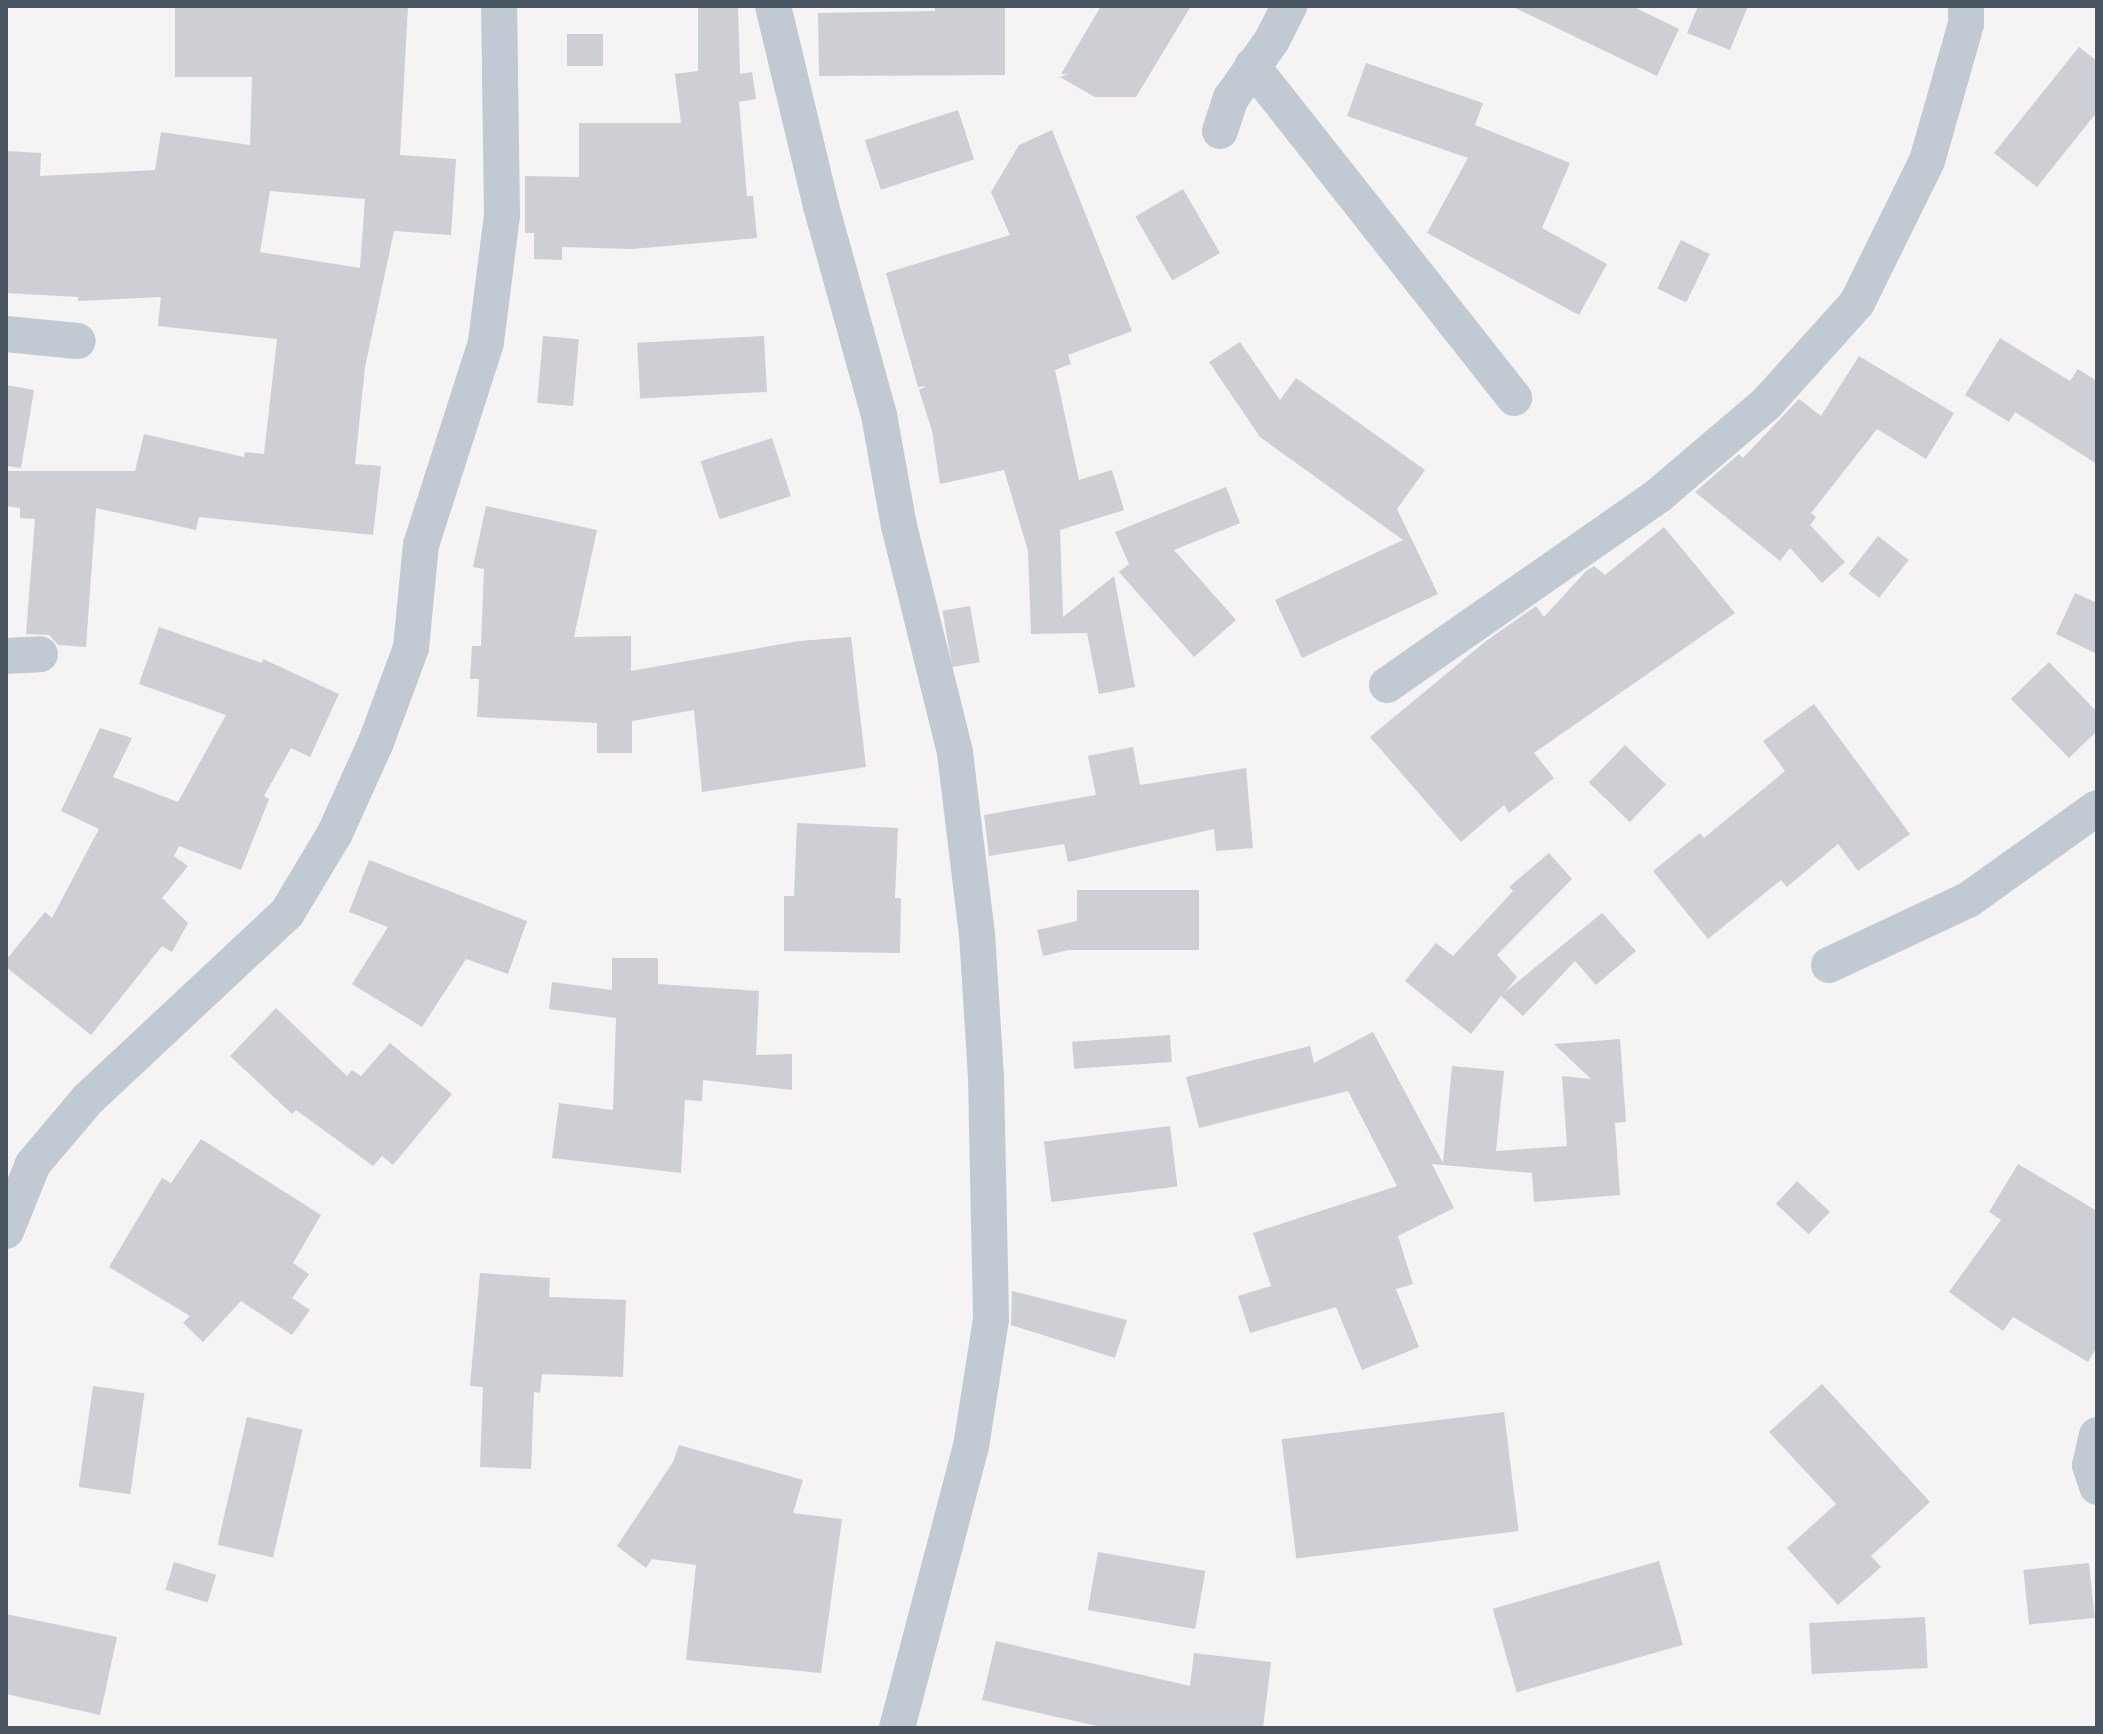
<!DOCTYPE html>
<html>
<head>
<meta charset="utf-8">
<style>
	body { margin:0 }
	#map { position:relative; width:2103px; height:1734px; overflow:hidden; background:#f5f3f3; font-family:"IBM Plex Sans",sans-serif }
	div>[style] { position:absolute }
	.building>* { inset:0; background:#cdcfd5; transform-origin:0 0 }
	.minor>* { height:36px; margin:-18px; padding:0 18px; transform-origin:18px; border-radius:18px; background:#c1cad2 }
	span { translate:-50% -50%; white-space:nowrap; text-align:center; line-height:1.15; -webkit-text-stroke:8px #fff; paint-order:stroke }
	.frame { position:absolute; inset:0; border:8px solid #4a5661; pointer-events:none }
</style>
</head>
<body>
<div id="map">
	<div class="building">
		<i style="clip-path:polygon(evenodd,175px 6px,408px 6px,400px 155px,456px 159px,451px 235px,394px 231px,365px 367px,355px 464px,381px 466px,373px 535px,199px 517px,196px 530px,96px 508px,86px 647px,58px 645px,49px 635px,26px 634px,35px 519px,20px 518px,20px 508px,6px 506px,6px 471px,135px 471px,144px 434px,244px 457px,245px 452px,264px 454px,277px 339px,158px 326px,161px 297px,78px 301px,78px 297px,6px 293px,6px 151px,41px 153px,40px 176px,155px 170px,161px 132px,250px 145px,252px 77px,175px 77px,175px 6px,270px 191px,365px 199px,360px 268px,260px 252px,270px 191px)"></i>
		<i style="clip-path:polygon(698px 6px,738px 6px,740px 74px,752px 72px,756px 99px,739px 102px,747px 196px,753px 196px,757px 238px,632px 249px,562px 247px,562px 260px,534px 259px,534px 233px,525px 233px,525px 176px,579px 177px,579px 123px,681px 123px,675px 74px,698px 71px)"></i>
		<i style="clip-path:polygon(935px 6px,1005px 6px,1005px 75px,819px 76px,818px 13px,935px 11px)"></i>
		<i style="clip-path:polygon(1101px 6px,1191px 6px,1136px 97px,1095px 97px,1060px 77px,1068px 74px,1061px 74px)"></i>
		<i style="clip-path:polygon(1511px 6px,1632px 6px,1679px 29px,1657px 76px)"></i>
		<i style="clip-path:polygon(1698px 6px,1748px 6px,1730px 50px,1687px 33px)"></i>
		<i style="left:567px;top:34px;width:36px;height:32px"></i>
		<i style="clip-path:polygon(2079px 47px,2097px 61px,2097px 112px,2037px 187px,1994px 153px)"></i>
		<i style="clip-path:polygon(1366px 63px,1483px 103px,1475px 125px,1570px 163px,1542px 228px,1607px 264px,1579px 315px,1427px 233px,1468px 158px,1347px 116px)"></i>
		<i style="left:958px;top:110px;width:52px;height:98px;rotate:72deg"></i>
		<i style="clip-path:polygon(1052px 130px,1132px 331px,1068px 355px,1071px 364px,1055px 370px,1079px 480px,1112px 470px,1124px 510px,1060px 530px,1063px 617px,1114px 576px,1135px 687px,1099px 694px,1087px 633px,1031px 634px,1028px 551px,1004px 470px,940px 484px,932px 431px,919px 390px,926px 386px,918px 387px,886px 273px,1010px 235px,991px 192px,1019px 145px)"></i>
		<i style="left:1183px;top:189px;width:74px;height:55px;rotate:60deg"></i>
		<i style="left:1681px;top:240px;width:32px;height:54px;rotate:26deg"></i>
		<i style="left:543px;top:336px;width:36px;height:67px;rotate:5deg"></i>
		<i style="left:764px;top:336px;width:56px;height:127px;rotate:87deg"></i>
		<i style="clip-path:polygon(2000px 338px,2070px 381px,2078px 369px,2097px 381px,2097px 464px,2015px 412px,2009px 422px,1965px 395px)"></i>
		<i style="clip-path:polygon(1240px 342px,1280px 400px,1296px 378px,1425px 470px,1397px 509px,1438px 594px,1302px 658px,1275px 600px,1403px 540px,1260px 437px,1209px 362px)"></i>
		<i style="clip-path:polygon(1859px 356px,1954px 413px,1926px 459px,1877px 429px,1811px 513px,1816px 517px,1810px 525px,1845px 562px,1822px 583px,1790px 548px,1780px 561px,1695px 492px,1739px 454px,1743px 458px,1799px 399px,1821px 416px)"></i>
		<i style="clip-path:polygon(6px 385px,34px 390px,21px 468px,6px 466px)"></i>
		<i style="left:772px;top:438px;width:61px;height:75px;rotate:72deg"></i>
		<i style="clip-path:polygon(1226px 487px,1240px 523px,1174px 550px,1236px 620px,1194px 657px,1119px 572px,1129px 564px,1115px 532px)"></i>
		<i style="clip-path:polygon(486px 506px,597px 530px,574px 637px,631px 636px,631px 671px,799px 641px,851px 637px,866px 767px,702px 792px,694px 710px,632px 721px,632px 753px,597px 753px,597px 723px,477px 717px,479px 679px,470px 679px,472px 646px,481px 646px,484px 569px,473px 567px)"></i>
		<i style="clip-path:polygon(1664px 527px,1735px 613px,1534px 753px,1554px 778px,1509px 813px,1504px 805px,1461px 842px,1370px 737px,1486px 641px,1536px 606px,1544px 617px,1586px 571px,1594px 566px,1605px 575px)"></i>
		<i style="left:1878px;top:536px;width:39px;height:48px;rotate:38deg"></i>
		<i style="clip-path:polygon(2075px 593px,2097px 603px,2097px 654px,2056px 634px)"></i>
		<i style="left:970px;top:606px;width:57px;height:28px;rotate:80deg"></i>
		<i style="clip-path:polygon(159px 627px,262px 663px,263px 659px,339px 694px,310px 757px,291px 748px,264px 796px,269px 799px,241px 870px,179px 846px,174px 856px,188px 866px,162px 898px,188px 923px,172px 952px,162px 946px,91px 1035px,6px 967px,6px 960px,45px 912px,52px 918px,99px 829px,61px 811px,100px 728px,132px 738px,113px 777px,178px 802px,226px 715px,139px 684px)"></i>
		<i style="clip-path:polygon(2049px 662px,2097px 712px,2097px 731px,2069px 758px,2011px 699px)"></i>
		<i style="clip-path:polygon(1814px 704px,1910px 834px,1858px 871px,1838px 844px,1787px 887px,1781px 880px,1708px 939px,1653px 871px,1700px 833px,1704px 838px,1785px 771px,1763px 741px)"></i>
		<i style="left:1625px;top:745px;width:57px;height:52px;rotate:44deg"></i>
		<i style="clip-path:polygon(1133px 747px,1140px 785px,1246px 768px,1253px 848px,1216px 851px,1214px 829px,1068px 862px,1064px 844px,989px 856px,984px 815px,1096px 795px,1088px 756px)"></i>
		<i style="clip-path:polygon(797px 823px,898px 828px,895px 898px,901px 898px,900px 953px,784px 951px,784px 896px,794px 896px)"></i>
		<i style="clip-path:polygon(1549px 853px,1572px 879px,1497px 955px,1517px 977px,1505px 992px,1602px 913px,1636px 951px,1596px 985px,1575px 961px,1523px 1016px,1501px 996px,1471px 1034px,1405px 981px,1436px 943px,1453px 956px,1513px 891px,1509px 887px)"></i>
		<i style="clip-path:polygon(369px 860px,527px 921px,508px 974px,466px 959px,422px 1027px,352px 984px,388px 927px,349px 912px)"></i>
		<i style="clip-path:polygon(1077px 890px,1199px 890px,1199px 950px,1069px 950px,1043px 956px,1037px 930px,1077px 921px)"></i>
		<i style="clip-path:polygon(612px 958px,658px 958px,658px 984px,759px 991px,756px 1055px,792px 1054px,792px 1090px,703px 1080px,702px 1101px,685px 1100px,681px 1173px,552px 1158px,559px 1103px,613px 1110px,616px 1018px,549px 1009px,552px 982px,612px 990px)"></i>
		<i style="clip-path:polygon(276px 1008px,347px 1076px,352px 1070px,361px 1076px,390px 1043px,452px 1094px,393px 1165px,382px 1156px,373px 1166px,296px 1110px,292px 1114px,230px 1056px)"></i>
		<i style="clip-path:polygon(1373px 1032px,1443px 1163px,1452px 1066px,1504px 1071px,1496px 1151px,1567px 1146px,1562px 1076px,1591px 1079px,1554px 1044px,1620px 1039px,1626px 1122px,1615px 1123px,1620px 1195px,1534px 1202px,1532px 1173px,1432px 1164px,1454px 1208px,1398px 1236px,1413px 1284px,1396px 1289px,1419px 1347px,1362px 1370px,1336px 1307px,1250px 1333px,1238px 1296px,1271px 1286px,1253px 1233px,1397px 1186px,1348px 1091px,1199px 1128px,1186px 1077px,1310px 1046px,1314px 1063px)"></i>
		<i style="left:1170px;top:1035px;width:27px;height:98px;rotate:86deg"></i>
		<i style="left:1170px;top:1126px;width:61px;height:127px;rotate:83deg"></i>
		<i style="clip-path:polygon(201px 1139px,321px 1215px,293px 1263px,309px 1274px,292px 1298px,310px 1310px,292px 1335px,241px 1301px,203px 1342px,183px 1323px,190px 1316px,109px 1267px,162px 1178px,171px 1183px)"></i>
		<i style="clip-path:polygon(2018px 1164px,2097px 1211px,2097px 1347px,2088px 1362px,2013px 1317px,2003px 1331px,1949px 1292px,2001px 1220px,1989px 1212px)"></i>
		<i style="left:1797px;top:1181px;width:45px;height:31px;rotate:43deg"></i>
		<i style="clip-path:polygon(480px 1273px,550px 1278px,549px 1297px,626px 1300px,623px 1377px,542px 1374px,540px 1393px,534px 1392px,531px 1469px,480px 1467px,483px 1387px,470px 1386px)"></i>
		<i style="clip-path:polygon(1012px 1291px,1127px 1320px,1115px 1358px,1011px 1325px)"></i>
		<i style="clip-path:polygon(1822px 1384px,1930px 1502px,1871px 1556px,1881px 1567px,1838px 1605px,1787px 1548px,1836px 1504px,1769px 1432px)"></i>
		<i style="left:93px;top:1386px;width:52px;height:102px;rotate:8deg"></i>
		<i style="left:1504px;top:1412px;width:120px;height:224px;rotate:83deg"></i>
		<i style="left:247px;top:1417px;width:57px;height:131px;rotate:13deg"></i>
		<i style="clip-path:polygon(679px 1445px,803px 1480px,793px 1513px,842px 1519px,821px 1673px,686px 1660px,696px 1565px,652px 1559px,646px 1568px,617px 1546px,673px 1462px)"></i>
		<i style="left:1098px;top:1552px;width:109px;height:59px;rotate:10deg"></i>
		<i style="left:1659px;top:1561px;width:87px;height:173px;rotate:74deg"></i>
		<i style="left:174px;top:1562px;width:44px;height:29px;rotate:17deg"></i>
		<i style="left:2089px;top:1563px;width:55px;height:66px;rotate:84deg"></i>
		<i style="clip-path:polygon(6px 1614px,117px 1637px,100px 1715px,6px 1694px)"></i>
		<i style="left:1925px;top:1617px;width:51px;height:116px;rotate:87deg"></i>
		<i style="clip-path:polygon(996px 1641px,1190px 1686px,1194px 1653px,1271px 1662px,1263px 1728px,1106px 1728px,982px 1700px)"></i>
	</div>
	<div class="minor">
		<i style="left:773px;top:6px;width:206px;rotate:76.5deg"></i>
		<i style="left:821px;top:206px;width:217px;rotate:74.5deg"></i>
		<i style="left:879px;top:415px;width:113px;rotate:79.8deg"></i>
		<i style="left:899px;top:526px;width:234px;rotate:76.1deg"></i>
		<i style="left:955px;top:753px;width:182px;rotate:83.1deg"></i>
		<i style="left:977px;top:934px;width:144px;rotate:86.4deg"></i>
		<i style="left:986px;top:1078px;width:241px;rotate:88.8deg"></i>
		<i style="left:991px;top:1319px;width:129px;rotate:98.9deg"></i>
		<i style="left:971px;top:1446px;width:292px;rotate:104.7deg"></i>
		<i style="left:1252px;top:66px;width:423px;rotate:51.7deg"></i>
		<i style="left:1220px;top:131px;width:35px;rotate:-72deg"></i>
		<i style="left:1231px;top:98px;width:71px;rotate:-54.7deg"></i>
		<i style="left:1272px;top:40px;width:38px;rotate:-63deg"></i>
		<i style="left:6px;top:334px;width:72px;rotate:5.6deg"></i>
		<i style="left:6px;top:656px;width:34px;rotate:-3deg"></i>
		<i style="left:1387px;top:685px;width:332px;rotate:-34.9deg"></i>
		<i style="left:1659px;top:495px;width:140px;rotate:-40.4deg"></i>
		<i style="left:1766px;top:404px;width:136px;rotate:-48deg"></i>
		<i style="left:1857px;top:303px;width:158px;rotate:-63.8deg"></i>
		<i style="left:1927px;top:161px;width:142px;rotate:-74.1deg"></i>
		<i style="left:1966px;top:24px;width:18px;rotate:-90deg"></i>
		<i style="left:1829px;top:965px;width:153px;rotate:-25.1deg"></i>
		<i style="left:1968px;top:900px;width:158px;rotate:-35.5deg"></i>
		<i style="left:6px;top:1231px;width:72px;rotate:-68.1deg"></i>
		<i style="left:33px;top:1164px;width:84px;rotate:-49.8deg"></i>
		<i style="left:87px;top:1100px;width:274px;rotate:-43.1deg"></i>
		<i style="left:287px;top:913px;width:93px;rotate:-59deg"></i>
		<i style="left:335px;top:833px;width:100px;rotate:-65.7deg"></i>
		<i style="left:376px;top:742px;width:100px;rotate:-69.6deg"></i>
		<i style="left:411px;top:648px;width:103px;rotate:-84.5deg"></i>
		<i style="left:421px;top:545px;width:213px;rotate:-72.2deg"></i>
		<i style="left:486px;top:342px;width:128px;rotate:-82.8deg"></i>
		<i style="left:502px;top:215px;width:209px;rotate:-90.8deg"></i>
		<i style="left:2097px;top:1435px;width:31px;rotate:103deg"></i>
		<i style="left:2090px;top:1465px;width:23px;rotate:72deg"></i>
	</div>
	<div class="frame"></div>
</div>
</body>
</html>
